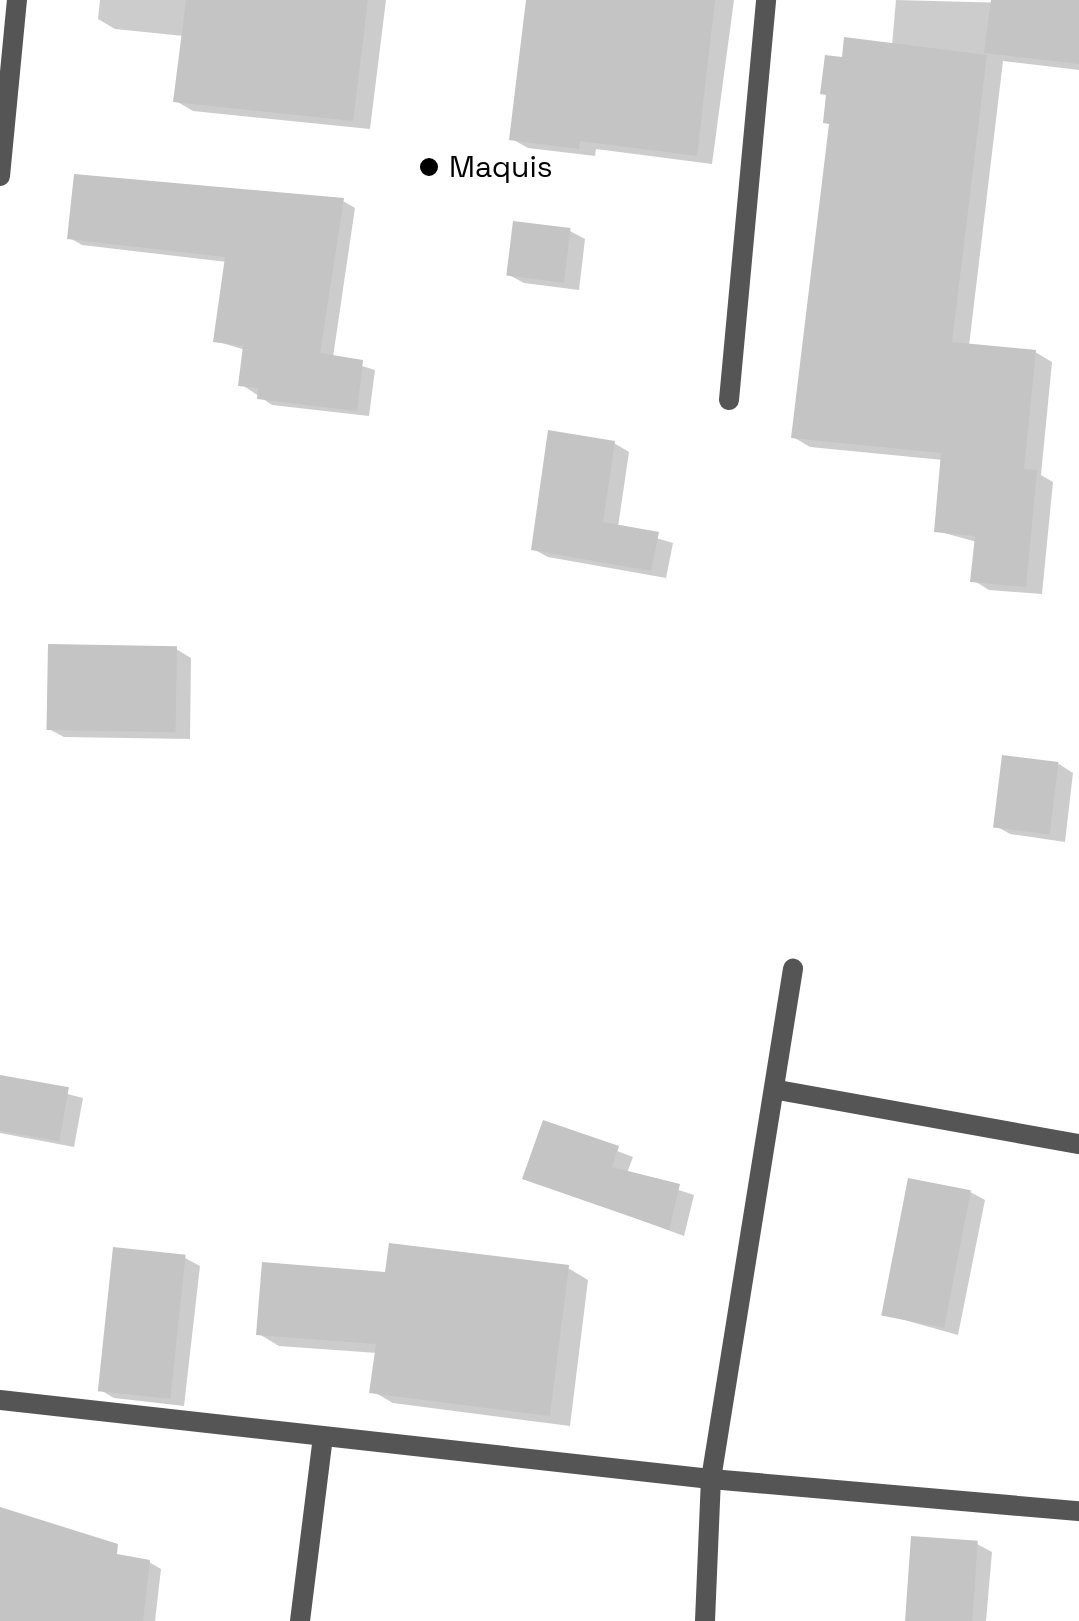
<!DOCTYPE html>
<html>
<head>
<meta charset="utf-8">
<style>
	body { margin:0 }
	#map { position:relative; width:1079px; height:1621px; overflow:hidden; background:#fff; font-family:"Space Grotesk",sans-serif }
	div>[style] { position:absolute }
	.shadow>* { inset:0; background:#0003 }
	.building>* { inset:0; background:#c4c4c4; transform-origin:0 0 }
	.minor>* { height:20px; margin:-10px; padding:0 10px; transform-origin:10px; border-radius:10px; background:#555 }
	.dots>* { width:28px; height:28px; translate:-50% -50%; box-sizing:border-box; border:5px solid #fff; border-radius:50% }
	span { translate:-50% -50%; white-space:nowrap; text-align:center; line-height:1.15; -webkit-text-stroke:8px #fff; paint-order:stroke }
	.poi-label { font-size:30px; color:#000 }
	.left { translate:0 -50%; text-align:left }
</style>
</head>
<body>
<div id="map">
	<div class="shadow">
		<i style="clip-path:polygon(100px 0,386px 0,370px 129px,193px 111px,176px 101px,184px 36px,115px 29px,98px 19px)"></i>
		<i style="clip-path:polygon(529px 0,734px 0,712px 164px,596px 149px,595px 156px,528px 148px,512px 139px)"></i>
		<i style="clip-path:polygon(896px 0,1079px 5px,1079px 70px,1003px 61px,969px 346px,1035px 352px,1052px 362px,1041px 475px,1053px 482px,1042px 594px,989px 590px,973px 580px,977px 542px,937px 531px,943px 460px,810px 447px,793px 437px,844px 60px,892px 45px)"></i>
		<i style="clip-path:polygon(343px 201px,355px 208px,333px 357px,375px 370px,369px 416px,272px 405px,241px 384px,245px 350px,216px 341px,227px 262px,82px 245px,70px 238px)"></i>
		<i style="clip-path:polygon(570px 231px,585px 239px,579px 290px,524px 283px,509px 275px)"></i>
		<i style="clip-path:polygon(614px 443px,629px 452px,618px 527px,673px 543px,666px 578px,548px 557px,533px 549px)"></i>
		<i style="clip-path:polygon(176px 649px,191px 658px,190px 739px,64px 737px,49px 729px)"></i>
		<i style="clip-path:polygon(1059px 764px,1073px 773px,1065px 842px,1010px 834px,996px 826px)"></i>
		<i style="clip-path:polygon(0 1077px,83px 1098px,74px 1147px,0 1133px)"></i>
		<i style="clip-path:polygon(544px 1123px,633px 1157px,627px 1173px,694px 1195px,684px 1236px,526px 1178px)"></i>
		<i style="clip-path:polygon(970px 1192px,985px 1200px,958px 1335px,883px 1314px)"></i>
		<i style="clip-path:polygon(185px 1258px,200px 1266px,184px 1406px,114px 1398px,99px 1389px)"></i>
		<i style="clip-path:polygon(568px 1268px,588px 1280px,570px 1426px,393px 1403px,372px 1391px,377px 1353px,279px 1346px,259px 1334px,387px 1275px)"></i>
		<i style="clip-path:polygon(977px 1544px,992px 1552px,986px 1621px,906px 1621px)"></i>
		<i style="clip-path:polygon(149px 1562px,161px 1569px,155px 1621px,79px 1621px)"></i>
	</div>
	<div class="building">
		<i style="clip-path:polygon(186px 0,368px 0,353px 121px,173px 102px)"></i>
		<i style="clip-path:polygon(526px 0,715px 0,697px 156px,580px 141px,579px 149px,509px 140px)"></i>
		<i style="clip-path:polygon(991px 0,1079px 0,1079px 64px,984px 53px)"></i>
		<i style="clip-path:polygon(844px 37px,987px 55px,952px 342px,1036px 350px,1024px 469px,1037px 470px,1026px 587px,970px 582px,975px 536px,934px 532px,941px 453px,791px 438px,829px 124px,823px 123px,826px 95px,820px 94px,825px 55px,842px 57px)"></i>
		<i style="clip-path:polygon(74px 174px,344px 198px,320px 353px,363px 360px,357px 411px,257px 399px,258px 388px,238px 386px,243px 346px,213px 342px,225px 257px,67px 239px)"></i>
		<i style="left:513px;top:221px;width:58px;height:55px;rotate:7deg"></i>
		<i style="clip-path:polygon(548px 430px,615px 441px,603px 522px,659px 532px,651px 571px,531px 550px)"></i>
		<i style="left:48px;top:644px;width:129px;height:86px;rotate:1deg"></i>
		<i style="left:1002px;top:755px;width:57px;height:73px;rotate:7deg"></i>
		<i style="left:0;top:1075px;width:70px;height:55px;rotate:10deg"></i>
		<i style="clip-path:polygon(543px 1120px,619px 1146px,612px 1167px,680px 1184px,669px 1230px,522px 1179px)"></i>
		<i style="left:908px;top:1178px;width:64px;height:140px;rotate:11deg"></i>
		<i style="clip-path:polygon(389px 1243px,569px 1265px,550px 1416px,369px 1393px,376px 1344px,256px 1335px,262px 1262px,385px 1272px)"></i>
		<i style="left:113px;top:1247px;width:73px;height:145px;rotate:6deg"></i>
		<i style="clip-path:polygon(0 1507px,118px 1544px,117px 1554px,150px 1560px,143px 1621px,0 1621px)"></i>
		<i style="left:911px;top:1536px;width:67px;height:85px;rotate:4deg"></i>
	</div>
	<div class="minor">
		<i style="left:0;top:176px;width:177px;rotate:-84.5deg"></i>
		<i style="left:729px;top:400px;width:402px;rotate:-84.7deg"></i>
		<i style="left:778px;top:1090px;width:306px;rotate:10.2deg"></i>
		<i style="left:0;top:1400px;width:715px;rotate:6.34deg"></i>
		<i style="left:711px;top:1479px;width:369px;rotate:5deg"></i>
		<i style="left:300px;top:1621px;width:186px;rotate:-82.9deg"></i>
		<i style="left:705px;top:1621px;width:142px;rotate:-87.6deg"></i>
		<i style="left:711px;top:1479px;width:517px;rotate:-80.87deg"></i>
	</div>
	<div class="dots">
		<i style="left:429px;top:167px;background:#000"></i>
	</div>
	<div class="poi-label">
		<span class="left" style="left:449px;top:167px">Maquis</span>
	</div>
</div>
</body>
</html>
